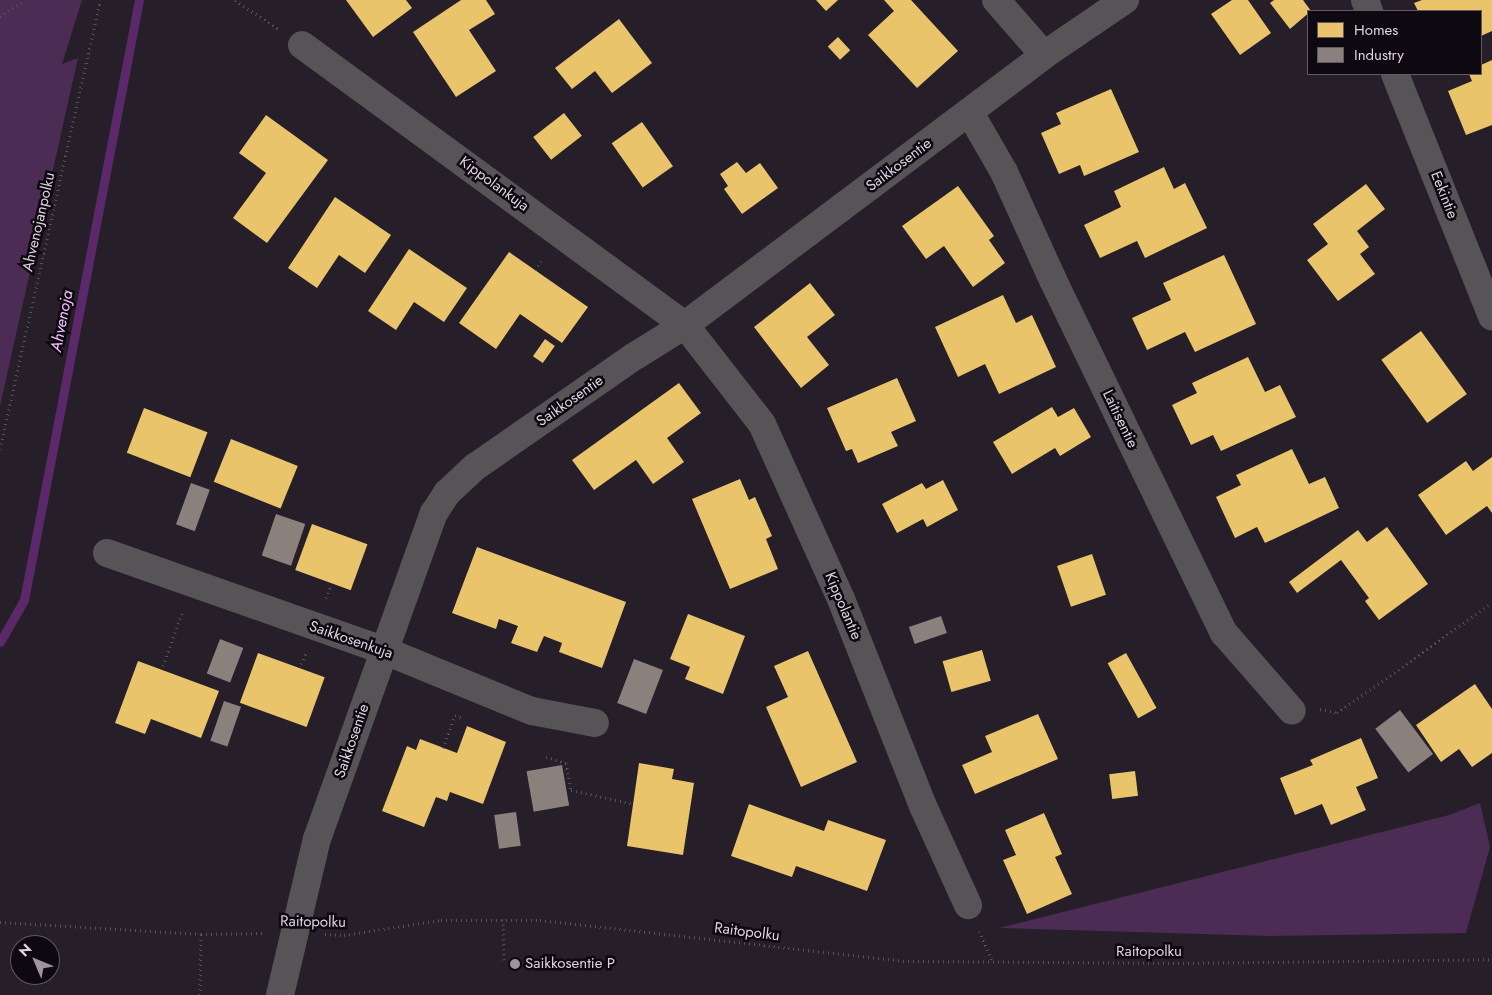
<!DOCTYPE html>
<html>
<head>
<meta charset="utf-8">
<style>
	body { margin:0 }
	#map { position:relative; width:1492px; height:995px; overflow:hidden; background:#261e29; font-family:Jost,sans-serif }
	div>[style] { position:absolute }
	.green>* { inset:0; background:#4c2b55 }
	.homes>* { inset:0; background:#e9c46a; transform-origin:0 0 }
	.industry>* { inset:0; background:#8a817c; transform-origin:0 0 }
	.stream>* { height:9px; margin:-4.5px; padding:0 4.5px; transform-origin:4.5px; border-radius:4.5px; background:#5b2969 }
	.path>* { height:3px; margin-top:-1.5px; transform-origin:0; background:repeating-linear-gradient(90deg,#565358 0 1px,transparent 0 5px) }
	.minor>* { height:28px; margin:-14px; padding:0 14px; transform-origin:14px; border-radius:14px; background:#575458 }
	.dots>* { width:14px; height:14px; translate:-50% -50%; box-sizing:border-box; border:2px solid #0e0810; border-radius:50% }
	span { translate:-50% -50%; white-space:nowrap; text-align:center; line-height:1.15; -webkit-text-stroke:5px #0e0810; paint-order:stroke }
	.street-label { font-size:15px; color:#ded4e0 }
	.poi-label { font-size:15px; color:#ded4e0 }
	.left { translate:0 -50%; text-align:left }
	.water-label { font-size:16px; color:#f2c4ff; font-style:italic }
	.legend { position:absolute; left:1307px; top:10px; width:175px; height:65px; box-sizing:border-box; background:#0e0810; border:1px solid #615a63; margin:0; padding:6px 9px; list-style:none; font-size:15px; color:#ded4e0 }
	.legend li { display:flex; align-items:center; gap:10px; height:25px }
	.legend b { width:25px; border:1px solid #615a63 }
	.north { position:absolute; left:10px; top:935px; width:50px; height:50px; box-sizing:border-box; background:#0e0810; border:1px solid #615a63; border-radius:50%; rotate:315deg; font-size:14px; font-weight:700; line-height:20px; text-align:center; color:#ded4e0 }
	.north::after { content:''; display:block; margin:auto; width:18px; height:22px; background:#9e94a0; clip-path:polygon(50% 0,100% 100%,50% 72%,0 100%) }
</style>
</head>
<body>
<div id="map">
	<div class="green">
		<i style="clip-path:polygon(0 0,82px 0,62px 64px,78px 58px,0 406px)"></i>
		<i style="clip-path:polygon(1480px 803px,1490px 847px,1466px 933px,1268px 936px,999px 928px,1449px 815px)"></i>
	</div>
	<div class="homes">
		<i style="clip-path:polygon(346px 0,406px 0,412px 8px,373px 37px)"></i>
		<i style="clip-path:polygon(461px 0,486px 0,495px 14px,469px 30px,496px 71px,456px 97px,413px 32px)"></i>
		<i style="clip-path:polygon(816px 0,838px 0,826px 11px)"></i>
		<i style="clip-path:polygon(884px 0,911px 0,958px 51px,917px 88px,868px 35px,894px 11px)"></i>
		<i style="clip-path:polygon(1232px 0,1248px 0,1271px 33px,1240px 55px,1211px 14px)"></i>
		<i style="clip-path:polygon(1274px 0,1303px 0,1311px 11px,1290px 29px,1270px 3px)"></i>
		<i style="clip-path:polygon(1422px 0,1492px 0,1492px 31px,1481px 36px,1481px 11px,1418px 11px,1414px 3px)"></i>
		<i style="clip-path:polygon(619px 19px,652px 63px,612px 93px,595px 71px,572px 89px,555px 68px)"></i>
		<i style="left:838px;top:37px;width:18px;height:14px;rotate:47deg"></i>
		<i style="clip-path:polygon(1492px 60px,1492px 125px,1466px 135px,1448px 91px,1472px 81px,1469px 74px,1481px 74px,1481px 65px)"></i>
		<i style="clip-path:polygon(1111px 89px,1139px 152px,1084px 176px,1080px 165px,1059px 174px,1041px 133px,1061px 124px,1056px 113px)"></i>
		<i style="left:564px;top:113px;width:29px;height:39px;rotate:52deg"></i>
		<i style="clip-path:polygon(266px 115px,328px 160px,267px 243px,233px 218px,266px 173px,239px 153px)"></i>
		<i style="left:642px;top:122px;width:54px;height:37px;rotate:55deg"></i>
		<i style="clip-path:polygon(737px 162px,746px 173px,760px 163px,778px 188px,742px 214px,724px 189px,728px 186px,720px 174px)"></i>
		<i style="clip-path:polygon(1164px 167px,1174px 189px,1185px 183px,1207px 228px,1145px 258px,1137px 241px,1100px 258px,1084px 225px,1121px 207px,1114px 191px)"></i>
		<i style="clip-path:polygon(1366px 184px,1385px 209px,1357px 231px,1369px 247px,1360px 254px,1375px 274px,1338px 301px,1307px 260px,1328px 244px,1313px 224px)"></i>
		<i style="clip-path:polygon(958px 186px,994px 236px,989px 240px,1005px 263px,973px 287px,944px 246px,926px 259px,902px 226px)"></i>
		<i style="clip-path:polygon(335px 197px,391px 235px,365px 273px,339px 255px,317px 288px,288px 268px)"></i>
		<i style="clip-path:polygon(409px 249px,467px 288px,444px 322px,414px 302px,396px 330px,368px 311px)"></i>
		<i style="clip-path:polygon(509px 252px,588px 307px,562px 343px,520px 314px,496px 349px,459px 323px)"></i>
		<i style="clip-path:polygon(1224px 255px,1256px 324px,1195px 352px,1185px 332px,1147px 350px,1132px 318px,1171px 300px,1163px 283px)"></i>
		<i style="clip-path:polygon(810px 283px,835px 315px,807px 337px,829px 365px,801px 388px,754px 327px)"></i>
		<i style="clip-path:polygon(1003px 295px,1016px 323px,1032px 315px,1056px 367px,999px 394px,985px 364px,958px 377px,935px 327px)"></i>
		<i style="left:1421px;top:331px;width:78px;height:49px;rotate:54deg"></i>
		<i style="left:545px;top:339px;width:12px;height:21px;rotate:35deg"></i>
		<i style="clip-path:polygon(1248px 357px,1265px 392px,1280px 385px,1296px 417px,1221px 451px,1213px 435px,1191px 445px,1172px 405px,1197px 393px,1192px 383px)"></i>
		<i style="clip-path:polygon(897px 378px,916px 421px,891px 432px,898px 446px,858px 463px,852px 449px,846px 451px,827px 408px)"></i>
		<i style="clip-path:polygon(679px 383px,701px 413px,667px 438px,684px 462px,653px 484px,636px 460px,594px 490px,572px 460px)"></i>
		<i style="clip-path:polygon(1052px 407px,1058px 417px,1074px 408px,1091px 437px,1060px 456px,1055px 448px,1012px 474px,993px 442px)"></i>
		<i style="left:144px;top:408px;width:68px;height:48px;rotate:21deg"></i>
		<i style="left:231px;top:439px;width:72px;height:46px;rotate:22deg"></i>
		<i style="clip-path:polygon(1292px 449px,1309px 484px,1325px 477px,1339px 508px,1265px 543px,1257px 527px,1235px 538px,1216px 497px,1241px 485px,1236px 475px)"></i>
		<i style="clip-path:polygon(1492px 457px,1492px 513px,1487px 506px,1446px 535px,1418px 495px,1466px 461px,1473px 471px)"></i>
		<i style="clip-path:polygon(740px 479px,749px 500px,755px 497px,772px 536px,766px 539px,778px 569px,730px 589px,692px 499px)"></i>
		<i style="clip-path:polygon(943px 480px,958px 510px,927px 527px,923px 519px,897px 533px,882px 504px,922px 483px,926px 489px)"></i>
		<i style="left:312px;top:524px;width:59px;height:49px;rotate:20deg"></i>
		<i style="clip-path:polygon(1387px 527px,1428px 584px,1379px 620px,1365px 601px,1369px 598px,1341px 560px,1297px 593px,1289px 582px,1358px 530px,1367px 542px)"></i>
		<i style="clip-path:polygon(477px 547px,626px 602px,602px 668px,559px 652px,562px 643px,544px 636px,537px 652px,511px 643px,518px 626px,499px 619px,496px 629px,452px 613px)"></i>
		<i style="left:1092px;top:554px;width:43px;height:37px;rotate:71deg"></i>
		<i style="clip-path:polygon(688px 614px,745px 636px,723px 694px,685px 679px,690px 667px,670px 659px)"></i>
		<i style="left:982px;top:650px;width:32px;height:41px;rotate:74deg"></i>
		<i style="clip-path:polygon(808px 651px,857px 762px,801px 787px,766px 707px,788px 697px,774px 666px)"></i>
		<i style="left:258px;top:653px;width:71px;height:53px;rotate:20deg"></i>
		<i style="left:1126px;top:653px;width:63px;height:21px;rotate:61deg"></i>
		<i style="clip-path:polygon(138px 661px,219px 691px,201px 738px,151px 719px,145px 734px,115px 723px)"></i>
		<i style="clip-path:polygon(1475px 684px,1492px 709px,1492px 753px,1472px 767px,1459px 749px,1441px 762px,1416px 725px)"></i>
		<i style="clip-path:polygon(1038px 714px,1058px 759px,975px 794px,962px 765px,992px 752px,985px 736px)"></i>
		<i style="clip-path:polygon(467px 726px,506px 742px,483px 804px,450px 792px,447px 801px,436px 797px,424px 827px,382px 811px,407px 746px,416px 750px,420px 739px,457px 753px)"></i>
		<i style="clip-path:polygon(1361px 738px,1378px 778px,1356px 787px,1366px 810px,1331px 825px,1322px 804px,1295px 815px,1280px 778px,1313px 765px,1310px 760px)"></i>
		<i style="clip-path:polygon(639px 763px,674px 769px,672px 779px,694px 783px,683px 855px,627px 846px)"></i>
		<i style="left:1135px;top:771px;width:25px;height:26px;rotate:83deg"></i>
		<i style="clip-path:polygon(749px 804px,824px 831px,828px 820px,886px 840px,867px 891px,796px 866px,792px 877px,731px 856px)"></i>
		<i style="clip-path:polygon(1044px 813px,1062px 854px,1055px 857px,1072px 894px,1027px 914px,1003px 860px,1016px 855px,1005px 830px)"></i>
	</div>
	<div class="industry">
		<i style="left:191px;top:483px;width:20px;height:44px;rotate:20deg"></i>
		<i style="left:276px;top:514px;width:31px;height:44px;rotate:19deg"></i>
		<i style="left:941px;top:616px;width:18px;height:34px;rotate:71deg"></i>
		<i style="left:220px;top:639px;width:25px;height:37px;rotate:21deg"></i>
		<i style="left:634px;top:659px;width:31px;height:47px;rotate:21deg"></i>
		<i style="left:224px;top:701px;width:18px;height:42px;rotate:19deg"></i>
		<i style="left:1400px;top:710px;width:55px;height:31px;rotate:53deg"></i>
		<i style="left:562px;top:765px;width:41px;height:36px;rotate:80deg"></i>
		<i style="left:516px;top:812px;width:34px;height:22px;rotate:82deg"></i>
	</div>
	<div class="stream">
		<i style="left:0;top:642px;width:48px;rotate:-60.3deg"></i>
		<i style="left:24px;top:600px;width:611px;rotate:-79.15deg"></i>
	</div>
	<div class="path">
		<i style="left:235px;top:0;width:52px;rotate:34deg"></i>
		<i style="left:0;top:17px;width:30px;rotate:-34deg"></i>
		<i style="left:535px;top:270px;width:14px;rotate:-56deg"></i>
		<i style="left:0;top:449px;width:460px;rotate:-77.4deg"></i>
		<i style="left:326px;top:598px;width:14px;rotate:-69deg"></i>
		<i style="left:301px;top:664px;width:12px;rotate:-66deg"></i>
		<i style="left:163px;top:666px;width:59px;rotate:-70.3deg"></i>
		<i style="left:1320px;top:709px;width:17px;rotate:13deg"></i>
		<i style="left:1337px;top:713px;width:190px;rotate:-35.4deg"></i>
		<i style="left:443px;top:748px;width:35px;rotate:-70deg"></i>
		<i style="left:455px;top:715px;width:9px;rotate:21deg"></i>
		<i style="left:546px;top:757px;width:21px;rotate:17deg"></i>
		<i style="left:566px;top:763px;width:27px;rotate:80deg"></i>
		<i style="left:571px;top:790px;width:64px;rotate:12.7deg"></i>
		<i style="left:503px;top:919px;width:44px;rotate:88.7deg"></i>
		<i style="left:0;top:922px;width:201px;rotate:3.4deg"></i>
		<i style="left:201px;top:934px;width:63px;rotate:-0.9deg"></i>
		<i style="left:979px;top:931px;width:35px;rotate:66deg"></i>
		<i style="left:325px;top:934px;width:19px;rotate:3deg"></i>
		<i style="left:344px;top:935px;width:98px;rotate:-8.8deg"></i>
		<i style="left:441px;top:920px;width:99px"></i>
		<i style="left:540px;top:920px;width:365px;rotate:6.4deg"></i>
		<i style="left:903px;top:961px;width:275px;rotate:0.4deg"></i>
		<i style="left:1178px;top:963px;width:314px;rotate:-0.7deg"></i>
		<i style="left:200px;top:995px;width:61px;rotate:-89.1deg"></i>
	</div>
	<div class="minor">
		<i style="left:996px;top:0;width:73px;rotate:48.9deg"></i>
		<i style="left:1365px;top:0;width:12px;rotate:70deg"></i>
		<i style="left:302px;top:45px;width:474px;rotate:36.2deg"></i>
		<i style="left:685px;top:325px;width:125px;rotate:52.1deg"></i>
		<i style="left:762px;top:424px;width:192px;rotate:65.7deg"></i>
		<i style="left:841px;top:599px;width:223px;rotate:68.4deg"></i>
		<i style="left:923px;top:806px;width:109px;rotate:65.6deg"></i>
		<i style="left:1395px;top:74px;width:261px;rotate:68.2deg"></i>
		<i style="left:970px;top:113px;width:68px;rotate:60deg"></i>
		<i style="left:1004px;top:172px;width:119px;rotate:65.6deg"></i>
		<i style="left:1053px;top:280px;width:392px;rotate:64.2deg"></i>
		<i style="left:1224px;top:633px;width:103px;rotate:48.9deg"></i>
		<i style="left:107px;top:553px;width:293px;rotate:19.4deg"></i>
		<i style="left:383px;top:650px;width:161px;rotate:22.3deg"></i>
		<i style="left:532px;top:711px;width:64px;rotate:10.8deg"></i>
		<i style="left:280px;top:995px;width:160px;rotate:-76.7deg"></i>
		<i style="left:317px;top:839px;width:346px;rotate:-70.3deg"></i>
		<i style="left:434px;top:513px;width:24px;rotate:-57deg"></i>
		<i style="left:447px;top:493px;width:38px;rotate:-43deg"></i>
		<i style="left:475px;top:467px;width:195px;rotate:-34.8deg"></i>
		<i style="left:635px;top:356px;width:59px;rotate:-31.8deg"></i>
		<i style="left:685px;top:325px;width:449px;rotate:-36.9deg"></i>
		<i style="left:1044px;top:55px;width:98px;rotate:-34.2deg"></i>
	</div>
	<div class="dots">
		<i style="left:515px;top:964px;background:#9e94a0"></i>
	</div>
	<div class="street-label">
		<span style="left:899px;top:165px;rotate:-37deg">Saikkosentie</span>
		<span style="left:494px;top:184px;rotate:36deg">Kippolankuja</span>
		<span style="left:1444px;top:195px;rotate:68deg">Eekintie</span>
		<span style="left:39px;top:222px;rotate:-77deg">Ahvenojanpolku</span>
		<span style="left:570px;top:401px;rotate:-35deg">Saikkosentie</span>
		<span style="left:1120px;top:419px;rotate:64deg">Laitisentie</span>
		<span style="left:843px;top:606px;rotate:67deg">Kippolantie</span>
		<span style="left:351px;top:640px;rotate:19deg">Saikkosenkuja</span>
		<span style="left:352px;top:741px;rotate:-71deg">Saikkosentie</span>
		<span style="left:313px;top:922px;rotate:1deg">Raitopolku</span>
		<span style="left:747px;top:932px;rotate:7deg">Raitopolku</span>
		<span style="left:1149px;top:952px">Raitopolku</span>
	</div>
	<div class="poi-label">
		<span class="left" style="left:525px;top:964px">Saikkosentie P</span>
	</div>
	<div class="water-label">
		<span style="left:62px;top:321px;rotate:-79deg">Ahvenoja</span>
	</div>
	<ul class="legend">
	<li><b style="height:14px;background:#e9c46a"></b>Homes</li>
	<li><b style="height:14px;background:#8a817c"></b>Industry</li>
	</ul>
	<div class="north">N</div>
</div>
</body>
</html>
